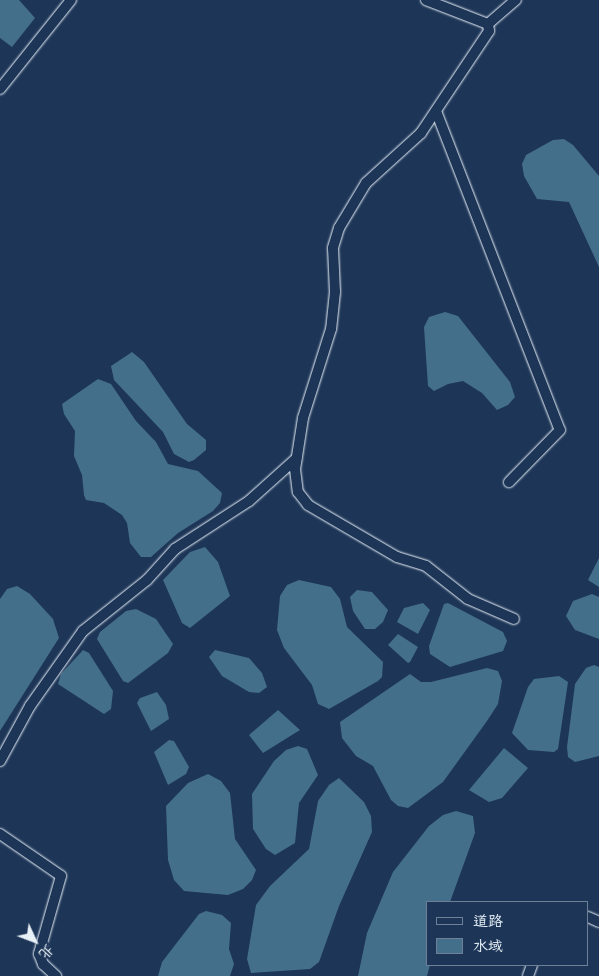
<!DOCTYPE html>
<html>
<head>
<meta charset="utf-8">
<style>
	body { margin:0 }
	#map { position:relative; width:599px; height:976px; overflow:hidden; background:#1d3557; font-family:Caveat,"LXGW WenKai TC",sans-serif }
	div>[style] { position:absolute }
	.water>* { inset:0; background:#446f8a }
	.roads { filter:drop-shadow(0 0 1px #e8f1f8) drop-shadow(0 0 1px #e8f1f8) }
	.minor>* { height:10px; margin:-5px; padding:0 5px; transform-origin:5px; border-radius:5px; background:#1d3557 }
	span { translate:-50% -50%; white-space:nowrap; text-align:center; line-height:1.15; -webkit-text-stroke:5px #1d3557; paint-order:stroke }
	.legend { position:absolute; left:426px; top:901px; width:162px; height:65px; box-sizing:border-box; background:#1d3557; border:1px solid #6e8097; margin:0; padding:6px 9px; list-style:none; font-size:15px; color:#e8f1f8 }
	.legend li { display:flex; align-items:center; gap:10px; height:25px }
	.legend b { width:25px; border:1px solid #6e8097 }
	.north { position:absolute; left:10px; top:916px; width:50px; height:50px; -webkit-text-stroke:4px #1d3557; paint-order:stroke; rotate:133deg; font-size:14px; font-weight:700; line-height:20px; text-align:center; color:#e8f1f8 }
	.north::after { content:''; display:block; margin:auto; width:18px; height:22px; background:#e8f1f8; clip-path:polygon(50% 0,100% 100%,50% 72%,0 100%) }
</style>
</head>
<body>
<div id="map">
	<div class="water">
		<i style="clip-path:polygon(0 0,19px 0,35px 18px,12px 47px,0 38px)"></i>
		<i style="clip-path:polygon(564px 139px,573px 145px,599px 176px,599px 267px,569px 202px,537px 199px,524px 176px,522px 164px,526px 155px,553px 140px)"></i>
		<i style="clip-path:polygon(445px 312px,458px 316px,510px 382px,515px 397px,508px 405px,497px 410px,482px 393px,463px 381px,448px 384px,434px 391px,428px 386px,424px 327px,429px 317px)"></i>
		<i style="clip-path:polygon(132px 352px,144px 362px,187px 424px,206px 440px,206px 450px,194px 460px,189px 462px,174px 454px,163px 432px,114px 380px,111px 366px)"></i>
		<i style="clip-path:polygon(98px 379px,111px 384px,136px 421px,156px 442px,168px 464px,198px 471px,222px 493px,220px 503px,213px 511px,178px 533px,151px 557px,141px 557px,130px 543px,127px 523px,122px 515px,104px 503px,86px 500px,84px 495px,82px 475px,74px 456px,75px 431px,64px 414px,62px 404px)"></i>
		<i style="clip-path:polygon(205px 547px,218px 562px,230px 596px,190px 628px,182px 623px,163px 580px,190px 552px)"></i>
		<i style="clip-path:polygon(599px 558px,599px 587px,588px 580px)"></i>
		<i style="clip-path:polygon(299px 580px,331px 587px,340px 599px,347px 627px,383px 662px,382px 677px,378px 681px,329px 709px,318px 704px,312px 685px,284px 648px,277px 630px,280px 596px,287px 585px)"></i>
		<i style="clip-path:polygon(17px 586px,30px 594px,53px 619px,59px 638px,0 731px,0 599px,7px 589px)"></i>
		<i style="clip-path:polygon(357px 590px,372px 592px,388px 610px,383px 622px,375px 629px,365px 629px,353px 611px,350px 597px)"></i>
		<i style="clip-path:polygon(592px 594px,599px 597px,599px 639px,575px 630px,566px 616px,573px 601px)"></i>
		<i style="clip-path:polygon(423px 603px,430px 610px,418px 634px,397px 622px,404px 608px)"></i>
		<i style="clip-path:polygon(448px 603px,503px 632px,507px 641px,503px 651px,450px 667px,430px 654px,429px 646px,444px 604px)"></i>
		<i style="clip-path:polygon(136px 609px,156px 619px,173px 644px,168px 653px,128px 683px,123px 681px,97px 639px,100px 632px,126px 611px)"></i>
		<i style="clip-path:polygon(398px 634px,418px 647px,410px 662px,408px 663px,388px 645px)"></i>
		<i style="clip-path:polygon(83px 650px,89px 653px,113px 691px,111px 709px,104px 714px,58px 684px,61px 674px)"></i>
		<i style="clip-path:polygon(215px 650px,249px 658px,262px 673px,267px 687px,259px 693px,249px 692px,222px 676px,209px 657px)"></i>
		<i style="clip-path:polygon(594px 665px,599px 667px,599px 756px,575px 762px,568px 757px,567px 747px,575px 684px,586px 668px)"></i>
		<i style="clip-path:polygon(487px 668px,498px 671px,502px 681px,498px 704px,487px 721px,443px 782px,408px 808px,398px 806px,391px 800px,373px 766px,356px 756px,342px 738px,340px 722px,410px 674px,421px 682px,431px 682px)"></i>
		<i style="clip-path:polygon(559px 676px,568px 682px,558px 749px,554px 752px,528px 750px,512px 733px,528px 687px,534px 679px)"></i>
		<i style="clip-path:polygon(157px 692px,166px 705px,169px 719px,151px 731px,137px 703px,140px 698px)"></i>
		<i style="clip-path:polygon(278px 710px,300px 730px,263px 753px,249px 735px)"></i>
		<i style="clip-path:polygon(169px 740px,174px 741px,189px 767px,186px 774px,168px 785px,154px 752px)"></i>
		<i style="clip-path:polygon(298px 746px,307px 749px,318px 775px,299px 803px,295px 843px,275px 855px,266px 849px,253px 829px,252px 794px,274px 761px,286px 750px)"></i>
		<i style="clip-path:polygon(504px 748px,528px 768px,502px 798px,489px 802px,469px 790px)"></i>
		<i style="clip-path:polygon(208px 774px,221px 781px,230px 793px,235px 839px,256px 870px,252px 880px,243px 889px,228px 895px,184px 891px,174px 880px,168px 860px,166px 806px,188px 783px)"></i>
		<i style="clip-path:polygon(339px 778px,364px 802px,371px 816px,372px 832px,339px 906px,319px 962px,310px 969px,251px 973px,247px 959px,256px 905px,270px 886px,309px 849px,318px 801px,329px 785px)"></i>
		<i style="clip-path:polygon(456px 811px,473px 816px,475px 833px,450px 902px,428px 902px,430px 965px,427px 976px,358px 976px,367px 933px,393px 872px,429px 826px,443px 815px)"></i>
		<i style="clip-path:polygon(206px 911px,222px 915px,231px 923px,229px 949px,234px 964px,230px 976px,158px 976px,162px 962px,199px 914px)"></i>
	</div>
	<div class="roads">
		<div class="minor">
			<i style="left:426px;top:0;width:66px;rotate:21.2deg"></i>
			<i style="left:488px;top:24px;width:7px;rotate:82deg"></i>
			<i style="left:489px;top:31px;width:123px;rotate:123.7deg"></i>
			<i style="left:421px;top:133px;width:74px;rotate:137.7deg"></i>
			<i style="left:366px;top:183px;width:52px;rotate:121deg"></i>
			<i style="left:339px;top:228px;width:21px;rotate:107deg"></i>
			<i style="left:333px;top:248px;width:44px;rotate:87.4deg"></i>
			<i style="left:335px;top:292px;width:37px;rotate:96deg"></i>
			<i style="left:331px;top:329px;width:93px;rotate:107.5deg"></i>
			<i style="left:303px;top:418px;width:52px;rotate:98.9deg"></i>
			<i style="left:295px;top:469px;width:23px;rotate:83deg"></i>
			<i style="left:298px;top:492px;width:16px;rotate:52deg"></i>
			<i style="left:308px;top:505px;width:103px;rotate:30.3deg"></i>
			<i style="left:397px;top:557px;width:30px;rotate:17deg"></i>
			<i style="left:426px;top:566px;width:53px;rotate:38.2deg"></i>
			<i style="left:468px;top:599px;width:50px;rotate:23.5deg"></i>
			<i style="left:488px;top:24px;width:37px;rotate:-41deg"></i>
			<i style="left:0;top:89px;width:114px;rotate:-51.4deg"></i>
			<i style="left:436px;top:111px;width:342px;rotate:68.8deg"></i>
			<i style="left:560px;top:430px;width:73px;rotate:134.4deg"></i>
			<i style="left:0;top:761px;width:63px;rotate:-61.4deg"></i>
			<i style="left:30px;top:706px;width:92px;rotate:-54.8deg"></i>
			<i style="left:83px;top:631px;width:82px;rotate:-38.6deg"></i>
			<i style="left:147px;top:580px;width:42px;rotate:-47.9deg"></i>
			<i style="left:175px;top:549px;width:88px;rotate:-33deg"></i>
			<i style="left:249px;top:501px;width:64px;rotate:-41.9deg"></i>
			<i style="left:0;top:834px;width:74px;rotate:34.5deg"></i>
			<i style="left:61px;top:876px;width:81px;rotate:105.8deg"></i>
			<i style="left:39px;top:954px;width:11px;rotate:68deg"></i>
			<i style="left:43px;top:964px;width:18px;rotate:43deg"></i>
			<i style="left:588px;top:917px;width:12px;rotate:24deg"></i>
			<i style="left:528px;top:976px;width:12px;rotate:-70deg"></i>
		</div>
	</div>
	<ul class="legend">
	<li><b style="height:6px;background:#1d3557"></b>道路</li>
	<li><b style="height:14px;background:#446f8a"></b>水域</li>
	</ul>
	<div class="north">北</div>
</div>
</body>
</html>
